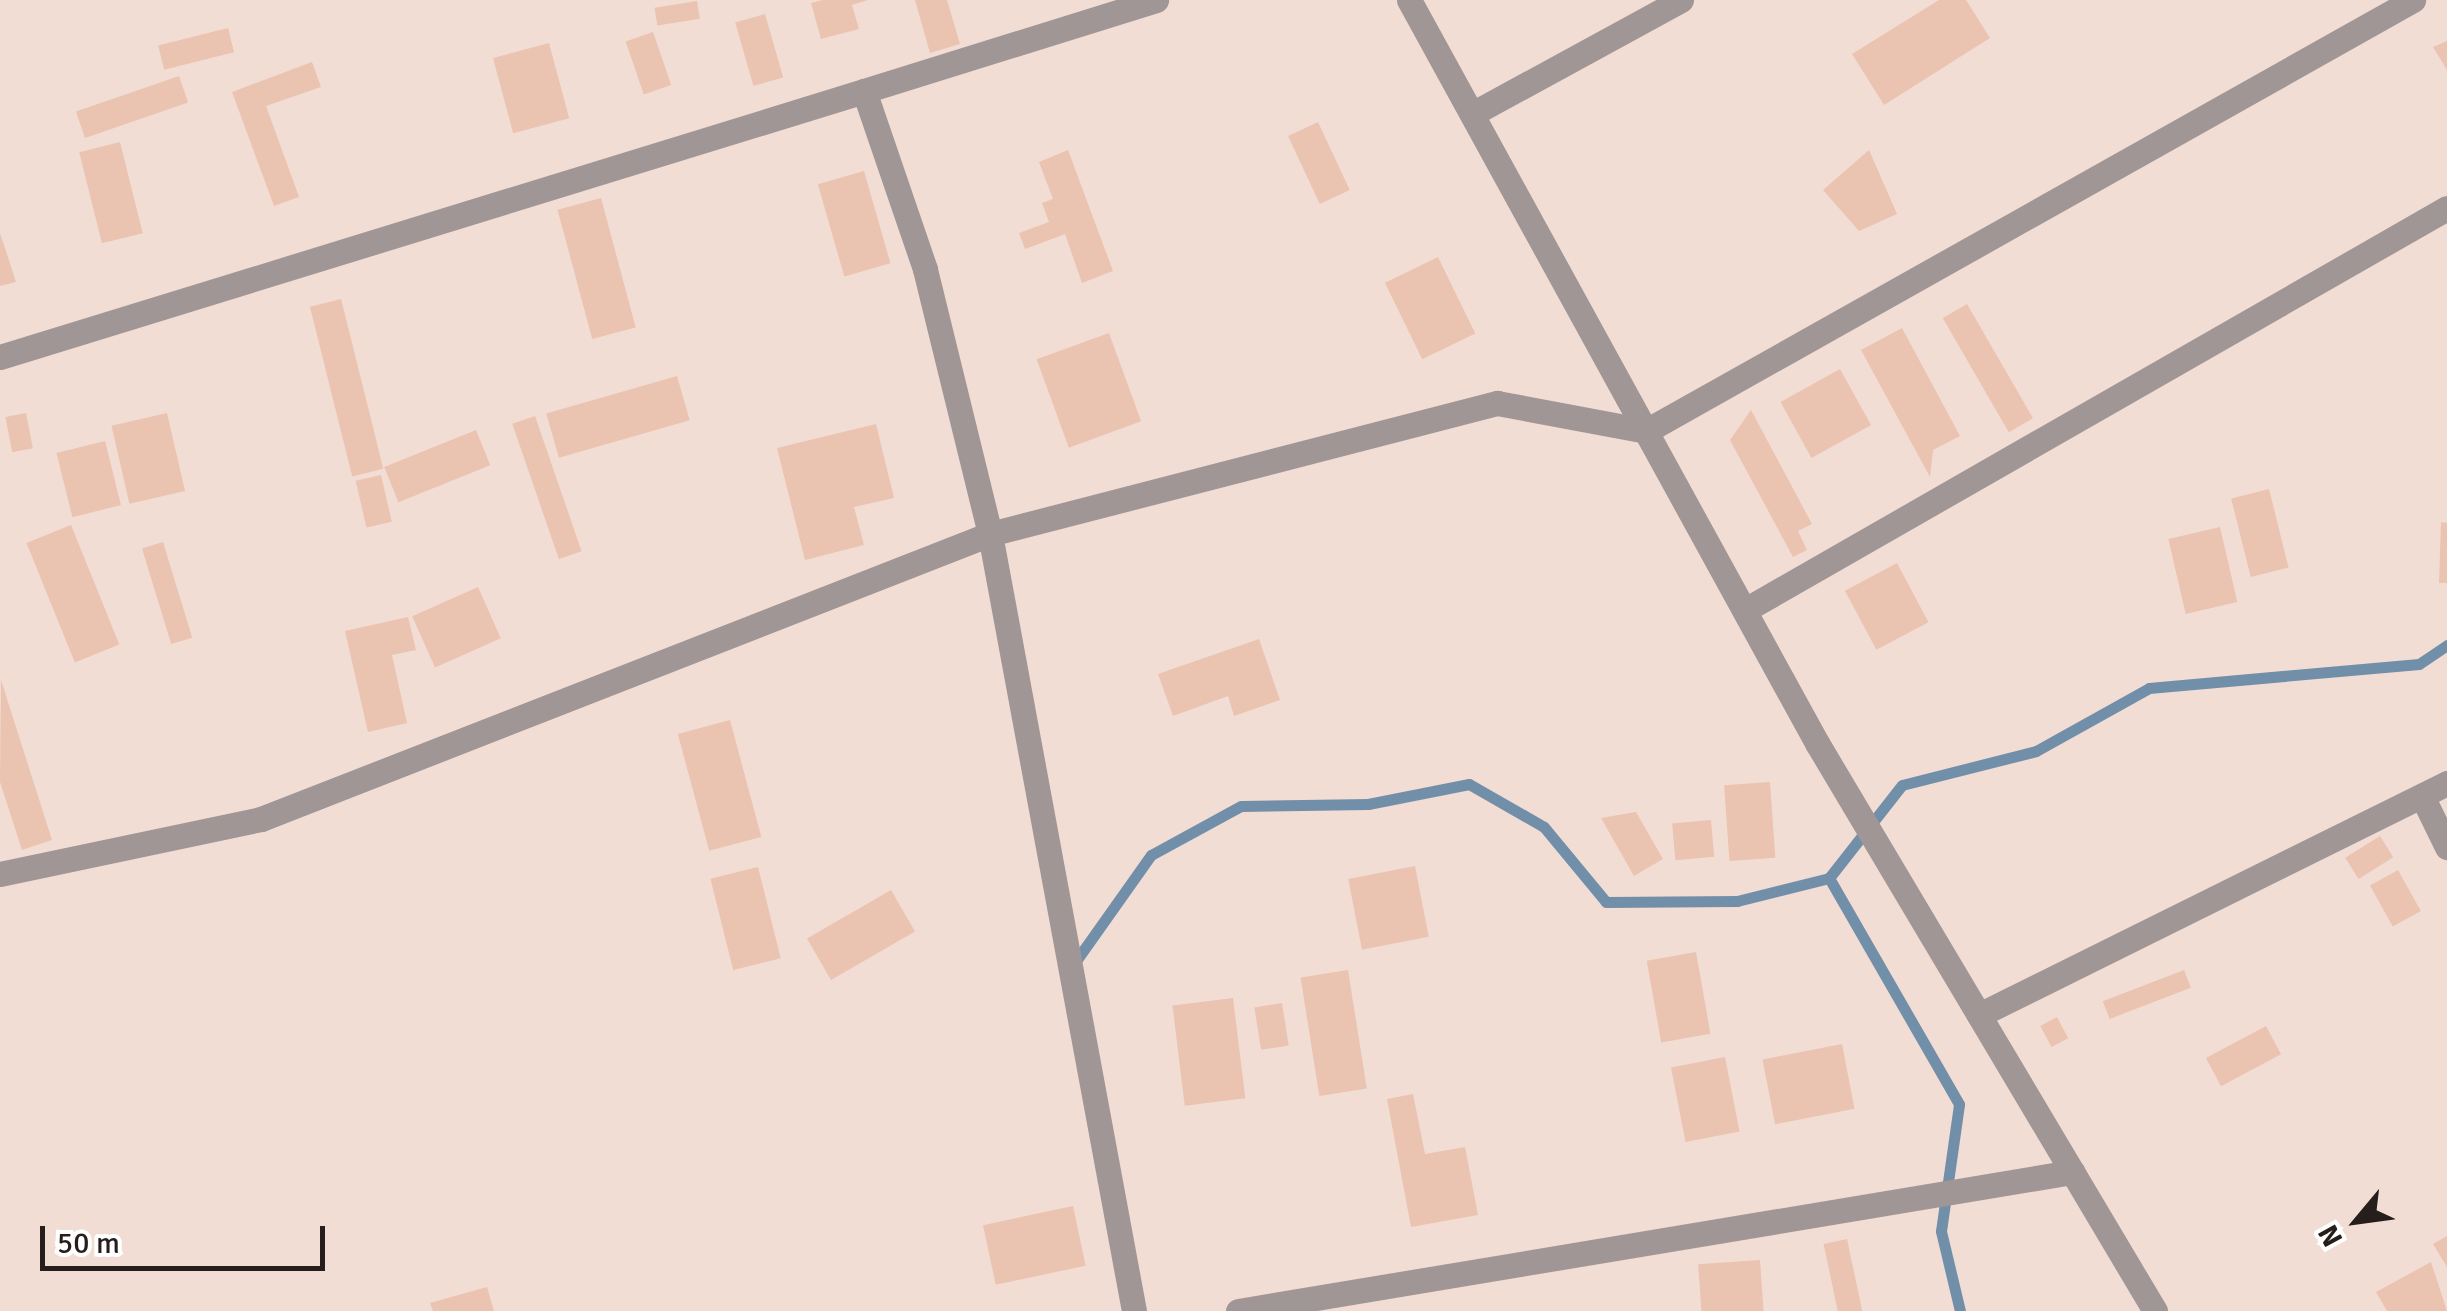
<!DOCTYPE html>
<html>
<head>
<meta charset="utf-8">
<style>
	body { margin:0 }
	#map { position:relative; width:2447px; height:1311px; overflow:hidden; background:#f2ddd4; font-family:Signika,sans-serif }
	div>[style] { position:absolute }
	.stream>* { height:11px; margin:-5.5px; padding:0 5.5px; transform-origin:5.5px; border-radius:5.5px; background:#728faa }
	.building>* { inset:0; background:#ebc3b1; transform-origin:0 0 }
	.street>* { height:25px; margin:-12.5px; padding:0 12.5px; transform-origin:12.5px; border-radius:12.5px; background:#a09696 }
	span { translate:-50% -50%; white-space:nowrap; text-align:center; line-height:1.15; -webkit-text-stroke:8px #fff; paint-order:stroke }
	.north { position:absolute; left:2307px; top:1171px; width:100px; height:100px; -webkit-text-stroke:8px #fff; paint-order:stroke; rotate:241deg; font-size:28px; font-weight:700; line-height:40px; text-align:center; color:#251e1b }
	.north::after { content:''; display:block; margin:auto; width:35px; height:45px; background:#251e1b; clip-path:polygon(50% 0,100% 100%,50% 72%,0 100%) }
	.scale { position:absolute; left:40px; top:1226px; width:285px; height:45px; box-sizing:border-box; border:5px solid #251e1b; border-top:0; padding-left:12px; font-size:30px; line-height:35px; white-space:nowrap; color:#251e1b; -webkit-text-stroke:8px #fff; paint-order:stroke }
</style>
</head>
<body>
<div id="map">
	<div class="stream">
		<i style="left:1073px;top:965px;width:135px;rotate:-54.7deg"></i>
		<i style="left:1151px;top:855px;width:102px;rotate:-28.6deg"></i>
		<i style="left:1241px;top:806px;width:127px;rotate:-0.9deg"></i>
		<i style="left:1368px;top:804px;width:103px;rotate:-11.2deg"></i>
		<i style="left:1469px;top:784px;width:86px;rotate:29.8deg"></i>
		<i style="left:1544px;top:827px;width:97px;rotate:50.4deg"></i>
		<i style="left:1606px;top:902px;width:131px;rotate:-0.4deg"></i>
		<i style="left:1737px;top:901px;width:95px;rotate:-14deg"></i>
		<i style="left:1960px;top:1311px;width:82px;rotate:-103.4deg"></i>
		<i style="left:1941px;top:1231px;width:128px;rotate:-81.9deg"></i>
		<i style="left:1959px;top:1104px;width:261px;rotate:-119.9deg"></i>
		<i style="left:1829px;top:878px;width:118px;rotate:-51.9deg"></i>
		<i style="left:1902px;top:785px;width:138px;rotate:-14.2deg"></i>
		<i style="left:2036px;top:751px;width:129px;rotate:-29.1deg"></i>
		<i style="left:2149px;top:688px;width:271px;rotate:-5.1deg"></i>
		<i style="left:2419px;top:664px;width:34px;rotate:-34deg"></i>
	</div>
	<div class="building">
		<i style="clip-path:polygon(823px 0,868px 0,852px 5px,859px 29px,821px 39px,811px 3px)"></i>
		<i style="clip-path:polygon(915px 0,947px 0,960px 44px,930px 53px)"></i>
		<i style="clip-path:polygon(1939px 0,1966px 0,1990px 38px,1884px 105px,1852px 54px)"></i>
		<i style="left:697px;top:1px;width:18px;height:43px;rotate:81deg"></i>
		<i style="left:765px;top:14px;width:66px;height:31px;rotate:74deg"></i>
		<i style="left:228px;top:28px;width:25px;height:72px;rotate:76deg"></i>
		<i style="left:653px;top:32px;width:56px;height:29px;rotate:71deg"></i>
		<i style="clip-path:polygon(2447px 41px,2447px 70px,2433px 47px)"></i>
		<i style="left:549px;top:43px;width:78px;height:58px;rotate:75deg"></i>
		<i style="clip-path:polygon(312px 62px,321px 87px,266px 106px,299px 197px,274px 206px,232px 92px)"></i>
		<i style="left:179px;top:76px;width:28px;height:109px;rotate:71deg"></i>
		<i style="left:1318px;top:122px;width:75px;height:33px;rotate:65deg"></i>
		<i style="left:120px;top:142px;width:94px;height:42px;rotate:76deg"></i>
		<i style="clip-path:polygon(1068px 150px,1113px 271px,1082px 283px,1065px 234px,1025px 249px,1019px 233px,1049px 222px,1042px 203px,1053px 199px,1039px 162px)"></i>
		<i style="clip-path:polygon(1869px 150px,1897px 214px,1859px 231px,1823px 190px)"></i>
		<i style="left:864px;top:171px;width:96px;height:48px;rotate:74deg"></i>
		<i style="left:601px;top:198px;width:134px;height:45px;rotate:75deg"></i>
		<i style="clip-path:polygon(0 233px,16px 282px,0 286px)"></i>
		<i style="left:1438px;top:257px;width:85px;height:59px;rotate:64deg"></i>
		<i style="left:341px;top:299px;width:175px;height:32px;rotate:76deg"></i>
		<i style="left:1967px;top:304px;width:132px;height:28px;rotate:60deg"></i>
		<i style="clip-path:polygon(1902px 328px,1960px 436px,1933px 450px,1930px 477px,1861px 350px)"></i>
		<i style="left:1109px;top:333px;width:94px;height:77px;rotate:70deg"></i>
		<i style="left:1840px;top:369px;width:64px;height:68px;rotate:61deg"></i>
		<i style="left:677px;top:376px;width:46px;height:136px;rotate:74deg"></i>
		<i style="clip-path:polygon(1751px 410px,1812px 524px,1798px 531px,1807px 550px,1793px 557px,1730px 440px)"></i>
		<i style="left:26px;top:413px;width:36px;height:21px;rotate:79deg"></i>
		<i style="left:167px;top:413px;width:80px;height:57px;rotate:77deg"></i>
		<i style="left:535px;top:416px;width:143px;height:24px;rotate:71deg"></i>
		<i style="clip-path:polygon(876px 424px,894px 498px,854px 507px,864px 545px,805px 560px,777px 448px)"></i>
		<i style="left:476px;top:430px;width:38px;height:99px;rotate:68deg"></i>
		<i style="left:105px;top:441px;width:66px;height:50px;rotate:76deg"></i>
		<i style="left:381px;top:475px;width:48px;height:26px;rotate:77deg"></i>
		<i style="left:2269px;top:489px;width:81px;height:39px;rotate:76deg"></i>
		<i style="clip-path:polygon(2441px 522px,2447px 523px,2447px 583px,2439px 583px)"></i>
		<i style="left:71px;top:525px;width:129px;height:48px;rotate:68deg"></i>
		<i style="left:2220px;top:527px;width:77px;height:53px;rotate:77deg"></i>
		<i style="left:163px;top:542px;width:100px;height:22px;rotate:73deg"></i>
		<i style="left:1897px;top:563px;width:67px;height:59px;rotate:62deg"></i>
		<i style="left:478px;top:587px;width:56px;height:72px;rotate:66deg"></i>
		<i style="clip-path:polygon(408px 617px,416px 650px,392px 655px,407px 723px,368px 732px,345px 631px)"></i>
		<i style="clip-path:polygon(1259px 639px,1280px 700px,1234px 716px,1228px 696px,1173px 716px,1158px 674px)"></i>
		<i style="clip-path:polygon(1px 680px,52px 840px,22px 850px,0 782px)"></i>
		<i style="left:730px;top:720px;width:121px;height:54px;rotate:75deg"></i>
		<i style="left:1770px;top:782px;width:76px;height:46px;rotate:86deg"></i>
		<i style="clip-path:polygon(1636px 812px,1663px 859px,1634px 876px,1601px 818px)"></i>
		<i style="left:1711px;top:820px;width:37px;height:39px;rotate:85deg"></i>
		<i style="left:2380px;top:836px;width:25px;height:41px;rotate:58deg"></i>
		<i style="left:1415px;top:866px;width:72px;height:68px;rotate:79deg"></i>
		<i style="left:758px;top:867px;width:94px;height:49px;rotate:76deg"></i>
		<i style="left:2398px;top:870px;width:47px;height:32px;rotate:61deg"></i>
		<i style="left:891px;top:890px;width:48px;height:97px;rotate:60deg"></i>
		<i style="left:1696px;top:952px;width:83px;height:50px;rotate:80deg"></i>
		<i style="left:1348px;top:970px;width:120px;height:48px;rotate:81deg"></i>
		<i style="left:2184px;top:970px;width:19px;height:87px;rotate:69deg"></i>
		<i style="left:1233px;top:998px;width:101px;height:61px;rotate:83deg"></i>
		<i style="left:1282px;top:1003px;width:43px;height:28px;rotate:81deg"></i>
		<i style="left:2057px;top:1017px;width:24px;height:19px;rotate:62deg"></i>
		<i style="left:2266px;top:1026px;width:32px;height:68px;rotate:62deg"></i>
		<i style="left:1842px;top:1044px;width:66px;height:81px;rotate:79deg"></i>
		<i style="left:1725px;top:1057px;width:76px;height:55px;rotate:79deg"></i>
		<i style="clip-path:polygon(1413px 1094px,1425px 1154px,1465px 1147px,1478px 1215px,1411px 1227px,1387px 1099px)"></i>
		<i style="left:1073px;top:1206px;width:61px;height:92px;rotate:78deg"></i>
		<i style="clip-path:polygon(2447px 1236px,2447px 1267px,2433px 1244px)"></i>
		<i style="left:1847px;top:1239px;width:74px;height:24px;rotate:78deg"></i>
		<i style="left:1760px;top:1260px;width:51px;height:62px;rotate:86deg"></i>
		<i style="clip-path:polygon(2431px 1262px,2447px 1311px,2387px 1311px,2376px 1292px)"></i>
		<i style="clip-path:polygon(487px 1287px,494px 1311px,433px 1311px,430px 1303px)"></i>
	</div>
	<div class="street">
		<i style="left:1409px;top:0;width:848px;rotate:61.23deg"></i>
		<i style="left:1817px;top:743px;width:661px;rotate:59.24deg"></i>
		<i style="left:1472px;top:114px;width:238px;rotate:-28.6deg"></i>
		<i style="left:0;top:357px;width:904px;rotate:-17.11deg"></i>
		<i style="left:1745px;top:610px;width:809px;rotate:-29.8deg"></i>
		<i style="left:2422px;top:796px;width:57px;rotate:63.9deg"></i>
		<i style="left:0;top:874px;width:267px;rotate:-11.9deg"></i>
		<i style="left:261px;top:819px;width:783px;rotate:-21.35deg"></i>
		<i style="left:990px;top:534px;width:524px;rotate:-14.49deg"></i>
		<i style="left:1497px;top:403px;width:152px;rotate:10.6deg"></i>
		<i style="left:1646px;top:431px;width:880px;rotate:-29.33deg"></i>
		<i style="left:1979px;top:1015px;width:522px;rotate:-26.37deg"></i>
		<i style="left:1134px;top:1311px;width:790px;rotate:-100.5deg"></i>
		<i style="left:990px;top:534px;width:273px;rotate:-103.8deg"></i>
		<i style="left:925px;top:269px;width:188px;rotate:-108.9deg"></i>
		<i style="left:864px;top:91px;width:306px;rotate:-17.3deg"></i>
		<i style="left:1238px;top:1311px;width:846px;rotate:-9.46deg"></i>
	</div>
	<div class="north">N</div>
	<div class="scale">50 m</div>
</div>
</body>
</html>
